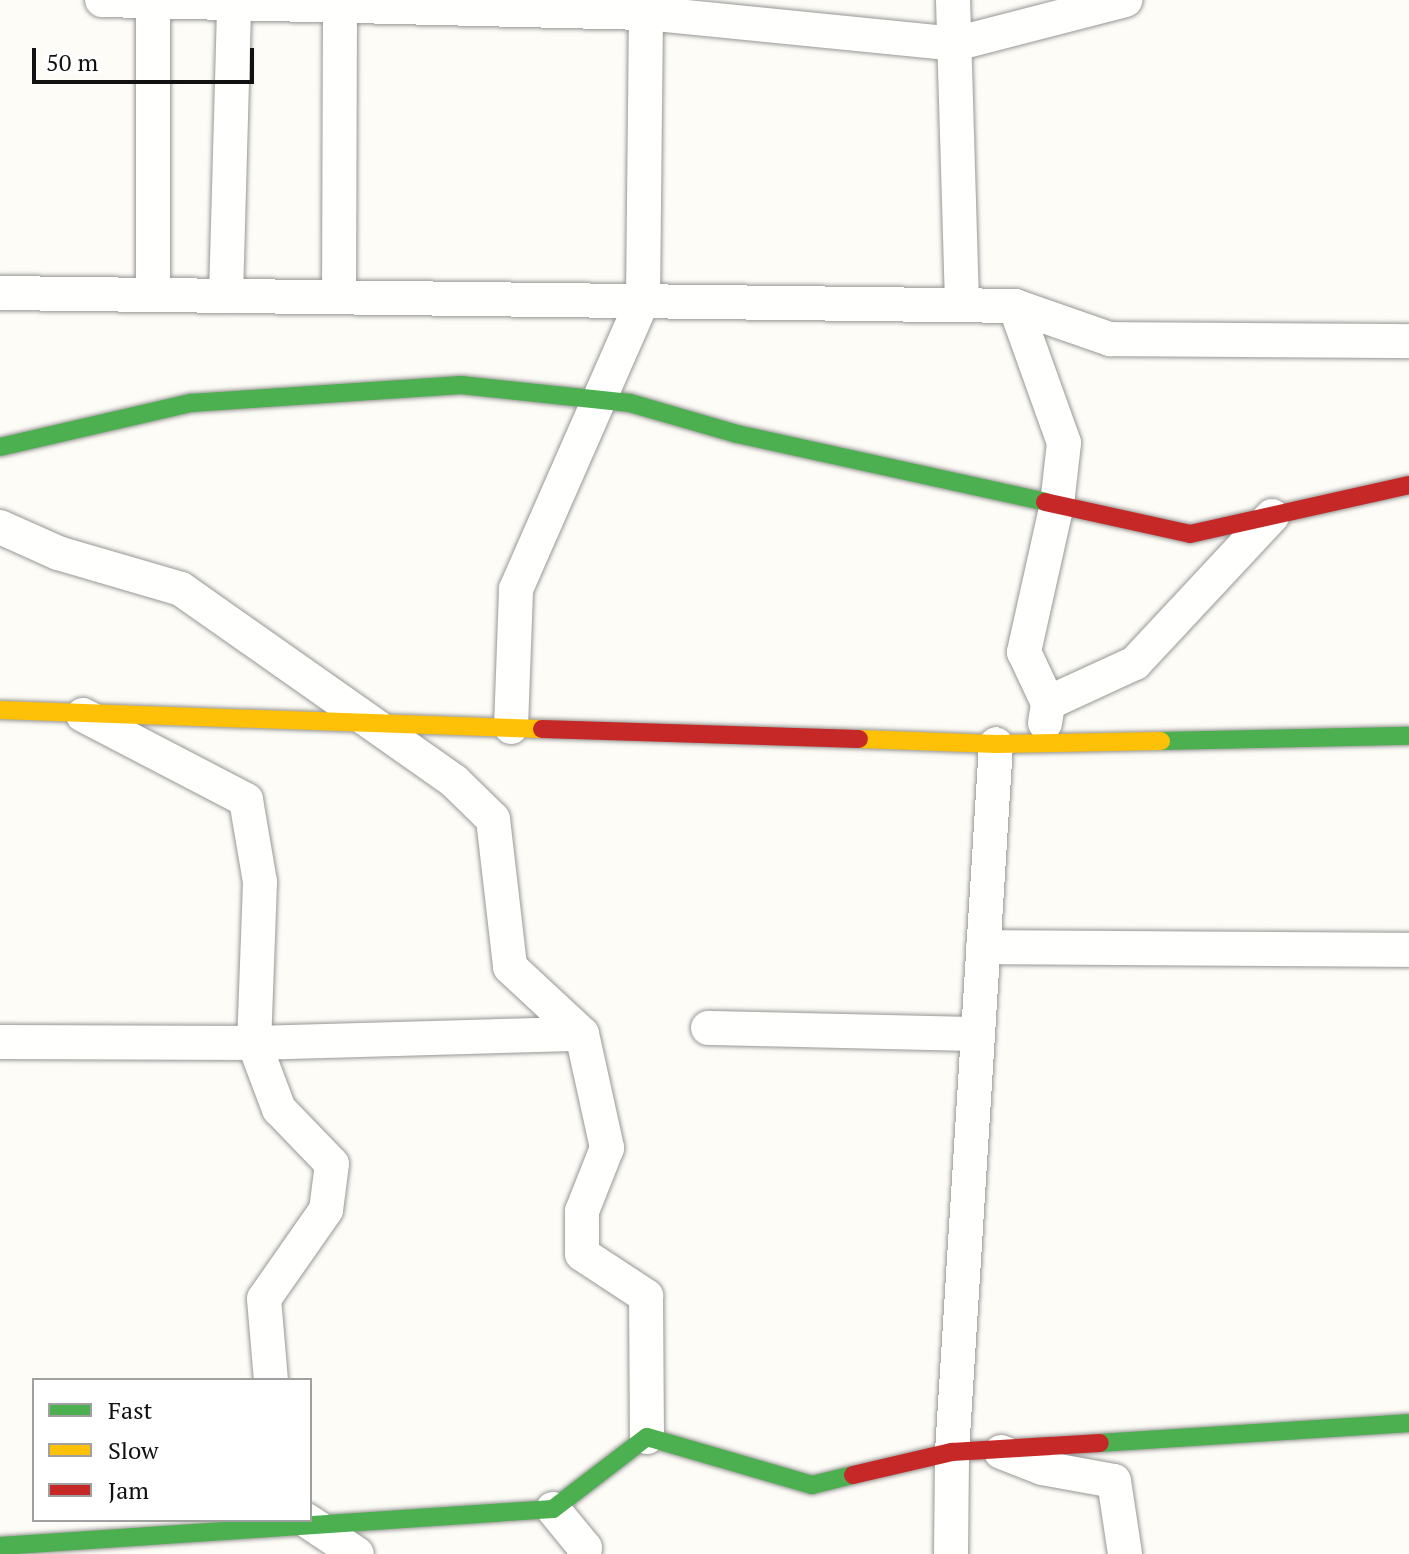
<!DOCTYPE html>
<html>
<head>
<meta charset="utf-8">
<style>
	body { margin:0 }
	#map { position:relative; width:1409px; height:1554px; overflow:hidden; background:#fdfcf7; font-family:"PT Serif",serif }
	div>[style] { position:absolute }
	.roads { filter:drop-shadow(0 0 2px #979795) drop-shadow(0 0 2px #979795) }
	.street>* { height:34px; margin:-17px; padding:0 17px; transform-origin:17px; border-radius:17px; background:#fffffe }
	.fast>* { height:18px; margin:-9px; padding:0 9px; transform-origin:9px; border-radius:9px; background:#4caf50 }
	.slow>* { height:18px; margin:-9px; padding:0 9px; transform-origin:9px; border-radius:9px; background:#ffc107 }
	.jam>* { height:18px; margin:-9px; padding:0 9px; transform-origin:9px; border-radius:9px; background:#c62828 }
	span { translate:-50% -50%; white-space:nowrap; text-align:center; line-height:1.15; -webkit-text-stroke:8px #fff; paint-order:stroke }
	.legend { position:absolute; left:32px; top:1378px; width:280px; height:144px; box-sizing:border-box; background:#fff; border:2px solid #a0a0a0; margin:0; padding:10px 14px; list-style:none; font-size:24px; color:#111 }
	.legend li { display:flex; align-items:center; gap:16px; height:40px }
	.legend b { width:40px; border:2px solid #a0a0a0 }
	.scale { position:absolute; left:32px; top:48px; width:222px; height:36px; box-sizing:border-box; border:4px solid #111; border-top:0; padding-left:10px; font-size:24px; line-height:28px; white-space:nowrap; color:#111; -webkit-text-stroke:6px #fff; paint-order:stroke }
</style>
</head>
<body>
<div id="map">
	<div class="roads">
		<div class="street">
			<i style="left:102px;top:0;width:544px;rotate:1.37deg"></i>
			<i style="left:646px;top:13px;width:311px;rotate:5.7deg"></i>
			<i style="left:955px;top:44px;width:176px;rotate:-14.5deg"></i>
			<i style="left:953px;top:0;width:305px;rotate:88.3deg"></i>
			<i style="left:153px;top:1px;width:294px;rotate:90deg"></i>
			<i style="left:0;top:293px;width:1015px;rotate:0.73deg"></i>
			<i style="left:1015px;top:306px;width:101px;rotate:19.2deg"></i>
			<i style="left:1110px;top:339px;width:299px;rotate:0.4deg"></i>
			<i style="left:226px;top:296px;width:293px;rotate:-88.4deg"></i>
			<i style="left:339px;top:296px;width:290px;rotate:-89.8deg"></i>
			<i style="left:1015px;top:306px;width:145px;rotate:70.3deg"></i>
			<i style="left:1064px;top:443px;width:61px;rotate:96.5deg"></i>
			<i style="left:1057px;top:504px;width:152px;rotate:102.6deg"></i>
			<i style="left:1024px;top:652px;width:56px;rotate:64.8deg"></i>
			<i style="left:0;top:527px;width:64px;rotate:24.1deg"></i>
			<i style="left:58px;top:553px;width:128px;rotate:16.3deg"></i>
			<i style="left:181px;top:589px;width:334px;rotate:35.1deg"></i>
			<i style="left:454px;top:781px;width:54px;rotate:44.3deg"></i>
			<i style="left:493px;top:819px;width:149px;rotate:83.4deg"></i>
			<i style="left:510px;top:967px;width:98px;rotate:42.9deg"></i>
			<i style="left:582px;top:1034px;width:117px;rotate:77.6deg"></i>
			<i style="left:607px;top:1148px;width:68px;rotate:111.6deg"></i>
			<i style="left:582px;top:1211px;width:43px;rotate:90deg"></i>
			<i style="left:582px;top:1254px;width:77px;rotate:33.3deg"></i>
			<i style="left:646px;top:1296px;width:141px;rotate:89.6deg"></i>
			<i style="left:83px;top:715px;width:184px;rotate:27.5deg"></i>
			<i style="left:246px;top:800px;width:83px;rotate:80.3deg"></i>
			<i style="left:260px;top:882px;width:161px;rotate:92.1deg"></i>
			<i style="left:254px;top:1043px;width:71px;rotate:69.3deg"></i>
			<i style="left:279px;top:1109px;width:76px;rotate:46.1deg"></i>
			<i style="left:332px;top:1164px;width:46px;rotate:97.4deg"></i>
			<i style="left:326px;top:1210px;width:108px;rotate:124.9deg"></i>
			<i style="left:264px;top:1299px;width:81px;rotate:85.1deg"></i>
			<i style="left:1045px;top:723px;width:20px;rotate:-81deg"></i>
			<i style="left:1048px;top:703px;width:96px;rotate:-24.7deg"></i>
			<i style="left:1135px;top:663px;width:201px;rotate:-47deg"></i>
			<i style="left:511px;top:727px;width:138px;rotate:-87.9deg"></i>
			<i style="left:516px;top:589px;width:317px;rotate:-66.3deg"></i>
			<i style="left:643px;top:299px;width:286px;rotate:-89.4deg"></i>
			<i style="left:983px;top:947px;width:426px;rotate:0.4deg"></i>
			<i style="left:708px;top:1028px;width:270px;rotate:1.3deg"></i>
			<i style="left:0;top:1042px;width:254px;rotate:0.2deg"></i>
			<i style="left:254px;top:1043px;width:328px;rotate:-1.6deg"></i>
			<i style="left:1001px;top:1452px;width:44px;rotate:21.3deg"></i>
			<i style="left:1042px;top:1468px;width:73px;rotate:10.2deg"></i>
			<i style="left:1114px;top:1481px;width:74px;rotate:81.4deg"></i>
			<i style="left:553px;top:1509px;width:50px;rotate:50.6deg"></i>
			<i style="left:585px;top:1548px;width:6px;rotate:99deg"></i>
			<i style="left:306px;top:1520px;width:61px;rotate:33.7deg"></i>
			<i style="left:951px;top:1554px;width:102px;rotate:-89.4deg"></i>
			<i style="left:952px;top:1452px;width:709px;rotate:-86.44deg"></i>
		</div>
		<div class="fast">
			<i style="left:0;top:447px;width:196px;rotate:-13deg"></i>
			<i style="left:191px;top:403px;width:271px;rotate:-3.8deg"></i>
			<i style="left:461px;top:385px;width:170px;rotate:6.1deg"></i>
			<i style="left:630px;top:403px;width:111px;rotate:16.2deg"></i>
			<i style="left:737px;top:434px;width:315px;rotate:12.4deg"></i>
			<i style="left:1161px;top:741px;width:248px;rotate:-1.2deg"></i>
			<i style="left:1100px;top:1443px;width:310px;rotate:-3.7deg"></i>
			<i style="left:0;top:1546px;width:554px;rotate:-3.83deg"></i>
			<i style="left:553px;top:1509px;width:118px;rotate:-37.5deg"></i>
			<i style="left:647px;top:1437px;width:172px;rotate:16.2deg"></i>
			<i style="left:812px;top:1485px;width:42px;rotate:-13.7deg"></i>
		</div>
		<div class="slow">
			<i style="left:0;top:710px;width:542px;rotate:2.01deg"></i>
			<i style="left:859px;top:739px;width:137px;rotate:2.1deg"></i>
			<i style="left:996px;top:744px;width:165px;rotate:-1deg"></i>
		</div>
		<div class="jam">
			<i style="left:1045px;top:502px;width:148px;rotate:12.4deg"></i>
			<i style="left:1190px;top:534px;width:224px;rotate:-12.6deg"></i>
			<i style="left:542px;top:729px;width:317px;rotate:1.8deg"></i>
			<i style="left:853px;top:1475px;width:102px;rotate:-13.1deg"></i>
			<i style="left:952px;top:1452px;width:148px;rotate:-3.5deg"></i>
		</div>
	</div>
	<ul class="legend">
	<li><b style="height:10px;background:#4caf50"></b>Fast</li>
	<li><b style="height:10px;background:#ffc107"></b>Slow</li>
	<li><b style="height:10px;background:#c62828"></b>Jam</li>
	</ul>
	<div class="scale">50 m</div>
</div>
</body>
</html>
